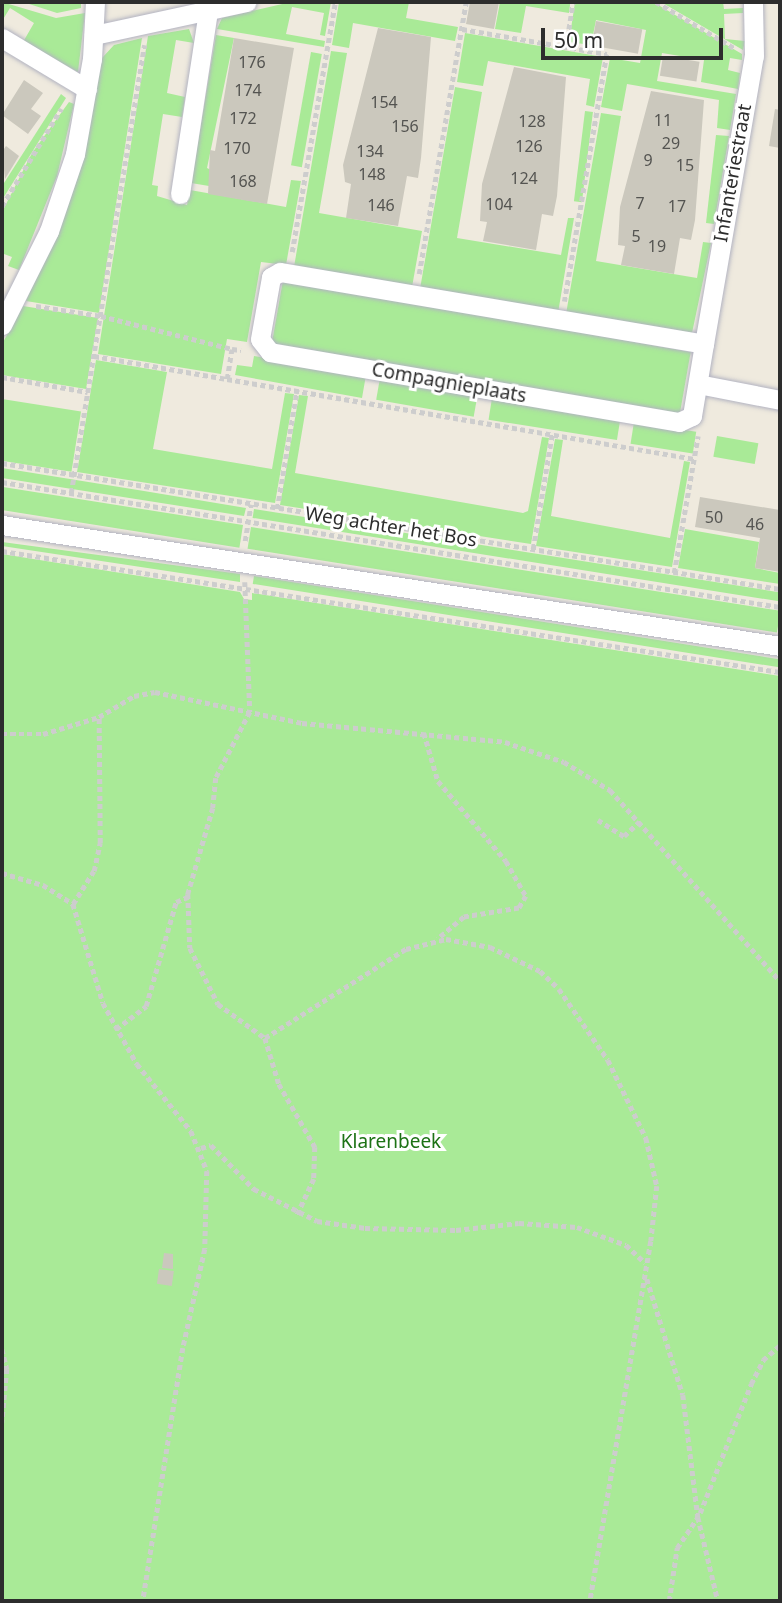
<!DOCTYPE html>
<html>
<head>
<meta charset="utf-8">
<style>
	body { margin:0 }
	#map { position:relative; width:782px; height:1603px; overflow:hidden; background:#efeade; font-family:"Noto Sans",sans-serif }
	div>[style] { position:absolute }
	.green>* { inset:0; background:#a9ea97; transform-origin:0 0 }
	.building>* { inset:0; background:#cbc8bd; transform-origin:0 0 }
	.path>* { height:4.5px; margin-top:-2.25px; transform-origin:0; background:repeating-linear-gradient(90deg,#cdcdcd 0 5px,transparent 0 8.5px) }
	.roads { filter:drop-shadow(0 0 2px #b2b3c1) drop-shadow(0 0 2px #b2b3c1) }
	.street>* { height:19px; margin:-9.5px; padding:0 9.5px; transform-origin:9.5px; border-radius:9.5px; background:#fff }
	span { translate:-50% -50%; white-space:nowrap; text-align:center; line-height:1.15; -webkit-text-stroke:6px #fff; paint-order:stroke }
	.number-label { font-size:16px; color:#545451 }
	.number-label span { -webkit-text-stroke-width:0 }
	.street-label { font-size:19px; color:#2d2d2d }
	.park-label { font-size:19px; color:#1d7215 }
	.frame { position:absolute; inset:0; border:4px solid #2d2d2d; pointer-events:none }
	.scale { position:absolute; left:541px; top:28px; width:182px; height:32px; box-sizing:border-box; border:4px solid #2d2d2d; border-top:0; padding-left:9px; font-size:21px; line-height:24px; white-space:nowrap; color:#2d2d2d; -webkit-text-stroke:5px #fff; paint-order:stroke }
</style>
</head>
<body>
<div id="map">
	<div class="green">
		<i style="clip-path:polygon(2px 2px,56px 18px,85px 13px,78px 72px,23px 42px,34px 23px,10px 8px,2px 21px)"></i>
		<i style="clip-path:polygon(23px 2px,81px 2px,81px 8px,57px 13px)"></i>
		<i style="clip-path:polygon(291px 2px,331px 2px,325px 36px,320px 35px,324px 13px,292px 7px,286px 34px,325px 41px,324px 47px,217px 29px,222px 18px)"></i>
		<i style="clip-path:polygon(339px 2px,409px 2px,406px 18px,458px 27px,455px 41px,353px 23px,349px 48px,332px 45px)"></i>
		<i style="clip-path:polygon(500px 2px,570px 2px,570px 5px,569px 13px,526px 6px,521px 33px,495px 29px)"></i>
		<i style="clip-path:polygon(575px 2px,653px 2px,742px 54px,742px 60px,730px 58px,728px 70px,740px 73px,738px 89px,701px 82px,704px 60px,662px 53px,657px 81px,736px 94px,730px 130px,717px 128px,719px 100px,627px 84px,622px 111px,601px 107px,610px 58px,640px 63px,646px 30px,596px 20px,591px 45px,569px 42px)"></i>
		<i style="clip-path:polygon(661px 2px,723px 2px,724px 9px,743px 8px,743px 13px,724px 14px,725px 39px,745px 41px,743px 50px)"></i>
		<i style="clip-path:polygon(189px 29px,194px 43px,176px 40px,167px 93px,185px 97px,182px 117px,163px 114px,152px 185px,158px 186px,157px 196px,187px 205px,190px 190px,286px 207px,291px 180px,301px 181px,286px 265px,261px 262px,247px 342px,227px 339px,221px 374px,98px 354px,148px 36px)"></i>
		<i style="clip-path:polygon(465px 33px,603px 57px,594px 107px,586px 105px,590px 79px,488px 61px,483px 86px,457px 82px)"></i>
		<i style="clip-path:polygon(216px 35px,234px 38px,207px 168px,211px 170px,209px 186px,191px 183px)"></i>
		<i style="clip-path:polygon(142px 38px,99px 313px,26px 301px,76px 181px,102px 58px,114px 45px)"></i>
		<i style="clip-path:polygon(331px 51px,347px 53px,319px 213px,422px 231px,412px 287px,294px 267px)"></i>
		<i style="left:311px;top:52px;width:11px;height:115px;rotate:10deg"></i>
		<i style="clip-path:polygon(455px 87px,482px 92px,457px 238px,561px 255px,568px 218px,574px 218px,558px 313px,420px 289px)"></i>
		<i style="clip-path:polygon(61px 94px,66px 98px,2px 200px,4px 183px)"></i>
		<i style="clip-path:polygon(69px 102px,74px 104px,57px 176px,19px 270px,8px 266px,12px 257px,4px 254px,2px 260px,2px 212px,32px 153px)"></i>
		<i style="left:585px;top:111px;width:8px;height:91px;rotate:7deg"></i>
		<i style="clip-path:polygon(601px 113px,621px 116px,596px 261px,697px 278px,703px 242px,711px 243px,692px 333px,566px 314px)"></i>
		<i style="clip-path:polygon(716px 135px,729px 136px,714px 224px,706px 223px)"></i>
		<i style="left:283px;top:280px;width:414px;height:66px;rotate:10deg"></i>
		<i style="clip-path:polygon(23px 306px,98px 318px,86px 389px,2px 375px,2px 344px)"></i>
		<i style="clip-path:polygon(254px 356px,366px 375px,362px 398px,235px 375px,237px 365px,252px 367px)"></i>
		<i style="clip-path:polygon(96px 360px,167px 372px,153px 449px,272px 469px,285px 393px,294px 394px,275px 503px,77px 472px)"></i>
		<i style="left:380px;top:378px;width:99px;height:22px;rotate:10deg"></i>
		<i style="clip-path:polygon(299px 395px,308px 396px,295px 473px,523px 513px,528px 511px,542px 437px,549px 438px,531px 544px,280px 505px)"></i>
		<i style="left:492px;top:398px;width:130px;height:22px;rotate:9deg"></i>
		<i style="left:2px;top:399px;width:80px;height:61px;rotate:9deg"></i>
		<i style="left:634px;top:422px;width:63px;height:22px;rotate:9deg"></i>
		<i style="left:717px;top:436px;width:42px;height:21px;rotate:10deg"></i>
		<i style="clip-path:polygon(555px 439px,563px 440px,551px 516px,670px 538px,684px 461px,690px 462px,672px 567px,536px 546px)"></i>
		<i style="clip-path:polygon(2px 468px,144px 491px,246px 508px,244px 516px,2px 478px)"></i>
		<i style="left:3px;top:487px;width:243px;height:23px;rotate:9deg"></i>
		<i style="left:254px;top:509px;width:533px;height:9px;rotate:9deg"></i>
		<i style="left:251px;top:527px;width:536px;height:22px;rotate:9deg"></i>
		<i style="clip-path:polygon(685px 529px,759px 542px,755px 568px,780px 573px,780px 584px,678px 568px)"></i>
		<i style="clip-path:polygon(2px 542px,240px 574px,240px 582px,2px 546px)"></i>
		<i style="clip-path:polygon(2px 554px,240px 592px,244px 599px,252px 600px,252px 593px,780px 676px,780px 1601px,2px 1601px)"></i>
		<i style="left:254px;top:576px;width:533px;height:8px;rotate:9deg"></i>
	</div>
	<div class="building">
		<i style="clip-path:polygon(470px 2px,499px 2px,494px 29px,466px 24px)"></i>
		<i style="left:596px;top:21px;width:47px;height:25px;rotate:10deg"></i>
		<i style="clip-path:polygon(378px 28px,431px 37px,421px 158px,418px 178px,407px 176px,398px 226px,346px 218px,351px 184px,345px 182px,343px 165px)"></i>
		<i style="clip-path:polygon(234px 38px,294px 48px,267px 204px,208px 194px,210px 150px,215px 151px)"></i>
		<i style="left:663px;top:56px;width:37px;height:20px;rotate:9deg"></i>
		<i style="clip-path:polygon(514px 67px,566px 77px,557px 196px,553px 216px,542px 214px,536px 250px,483px 241px,487px 222px,480px 221px,482px 184px)"></i>
		<i style="clip-path:polygon(24px 80px,43px 93px,31px 109px,41px 116px,28px 134px,2px 115px)"></i>
		<i style="clip-path:polygon(651px 91px,704px 100px,695px 220px,691px 240px,680px 238px,674px 274px,621px 265px,625px 246px,618px 245px,620px 207px)"></i>
		<i style="clip-path:polygon(775px 109px,780px 110px,780px 148px,769px 146px)"></i>
		<i style="clip-path:polygon(6px 146px,19px 156px,5px 179px,2px 152px)"></i>
		<i style="clip-path:polygon(700px 497px,780px 510px,780px 572px,755px 568px,760px 538px,695px 527px)"></i>
		<i style="clip-path:polygon(164px 1253px,173px 1254px,173px 1269px,162px 1268px)"></i>
		<i style="left:159px;top:1269px;width:15px;height:15px;rotate:8deg"></i>
	</div>
	<div class="path">
		<i style="left:656px;top:2px;width:91px;rotate:30.5deg"></i>
		<i style="left:462px;top:29px;width:147px;rotate:9.8deg"></i>
		<i style="left:607px;top:54px;width:251px;rotate:99.7deg"></i>
		<i style="left:566px;top:46px;width:45px;rotate:-81deg"></i>
		<i style="left:2px;top:206px;width:114px;rotate:-58.7deg"></i>
		<i style="left:292px;top:252px;width:254px;rotate:-80.2deg"></i>
		<i style="left:419px;top:274px;width:276px;rotate:-80.2deg"></i>
		<i style="left:36px;top:306px;width:66px;rotate:8.7deg"></i>
		<i style="left:101px;top:316px;width:135px;rotate:14.1deg"></i>
		<i style="left:94px;top:356px;width:135px;rotate:9.8deg"></i>
		<i style="left:227px;top:379px;width:30px;rotate:-81deg"></i>
		<i style="left:232px;top:349px;width:9px;rotate:6deg"></i>
		<i style="left:2px;top:377px;width:87px;rotate:9.9deg"></i>
		<i style="left:227px;top:379px;width:474px;rotate:9.7deg"></i>
		<i style="left:2px;top:463px;width:788px;rotate:9.2deg"></i>
		<i style="left:2px;top:482px;width:788px;rotate:9.13deg"></i>
		<i style="left:71px;top:493px;width:454px;rotate:-80.7deg"></i>
		<i style="left:277px;top:509px;width:121px;rotate:-80.5deg"></i>
		<i style="left:245px;top:541px;width:37px;rotate:-81deg"></i>
		<i style="left:533px;top:549px;width:117px;rotate:-80.6deg"></i>
		<i style="left:2px;top:551px;width:787px;rotate:8.84deg"></i>
		<i style="left:674px;top:573px;width:139px;rotate:-80.1deg"></i>
		<i style="left:245px;top:582px;width:130px;rotate:87.8deg"></i>
		<i style="left:250px;top:712px;width:74px;rotate:117.3deg"></i>
		<i style="left:216px;top:778px;width:30px;rotate:96deg"></i>
		<i style="left:213px;top:808px;width:90px;rotate:106.2deg"></i>
		<i style="left:188px;top:894px;width:54px;rotate:87.9deg"></i>
		<i style="left:190px;top:948px;width:63px;rotate:63.4deg"></i>
		<i style="left:218px;top:1004px;width:58px;rotate:35.9deg"></i>
		<i style="left:265px;top:1038px;width:167px;rotate:-32.3deg"></i>
		<i style="left:406px;top:949px;width:41px;rotate:-14deg"></i>
		<i style="left:446px;top:939px;width:45px;rotate:10.3deg"></i>
		<i style="left:490px;top:947px;width:55px;rotate:25.6deg"></i>
		<i style="left:540px;top:971px;width:26px;rotate:43deg"></i>
		<i style="left:559px;top:989px;width:86px;rotate:55.4deg"></i>
		<i style="left:608px;top:1060px;width:87px;rotate:64deg"></i>
		<i style="left:646px;top:1138px;width:49px;rotate:77.1deg"></i>
		<i style="left:657px;top:1186px;width:55px;rotate:96.2deg"></i>
		<i style="left:651px;top:1241px;width:365px;rotate:99.6deg"></i>
		<i style="left:424px;top:733px;width:50px;rotate:73.7deg"></i>
		<i style="left:438px;top:781px;width:105px;rotate:49.6deg"></i>
		<i style="left:506px;top:861px;width:40px;rotate:60.3deg"></i>
		<i style="left:526px;top:896px;width:14px;rotate:120deg"></i>
		<i style="left:519px;top:908px;width:56px;rotate:170.7deg"></i>
		<i style="left:464px;top:917px;width:34px;rotate:140deg"></i>
		<i style="left:2px;top:734px;width:41px"></i>
		<i style="left:43px;top:734px;width:59px;rotate:-16.9deg"></i>
		<i style="left:598px;top:820px;width:31px;rotate:32deg"></i>
		<i style="left:624px;top:836px;width:21px;rotate:-43deg"></i>
		<i style="left:2px;top:873px;width:43px;rotate:16.3deg"></i>
		<i style="left:43px;top:885px;width:36px;rotate:32deg"></i>
		<i style="left:73px;top:904px;width:103px;rotate:73.1deg"></i>
		<i style="left:103px;top:1003px;width:70px;rotate:60.9deg"></i>
		<i style="left:137px;top:1064px;width:86px;rotate:51.1deg"></i>
		<i style="left:191px;top:1131px;width:43px;rotate:68.2deg"></i>
		<i style="left:207px;top:1171px;width:78px;rotate:91.5deg"></i>
		<i style="left:205px;top:1249px;width:101px;rotate:102.5deg"></i>
		<i style="left:183px;top:1348px;width:256px;rotate:99deg"></i>
		<i style="left:73px;top:904px;width:39px;rotate:-58deg"></i>
		<i style="left:94px;top:871px;width:29px;rotate:-78deg"></i>
		<i style="left:100px;top:843px;width:126px;rotate:-90.5deg"></i>
		<i style="left:99px;top:717px;width:41px;rotate:-31deg"></i>
		<i style="left:134px;top:696px;width:21px;rotate:-11deg"></i>
		<i style="left:155px;top:692px;width:150px;rotate:11.9deg"></i>
		<i style="left:302px;top:723px;width:204px;rotate:5.3deg"></i>
		<i style="left:505px;top:742px;width:62px;rotate:18.7deg"></i>
		<i style="left:564px;top:762px;width:54px;rotate:31.3deg"></i>
		<i style="left:610px;top:790px;width:256px;rotate:48.3deg"></i>
		<i style="left:116px;top:1029px;width:38px;rotate:-37deg"></i>
		<i style="left:146px;top:1006px;width:108px;rotate:-73.9deg"></i>
		<i style="left:176px;top:902px;width:13px;rotate:-23deg"></i>
		<i style="left:265px;top:1038px;width:48px;rotate:73.1deg"></i>
		<i style="left:279px;top:1084px;width:73px;rotate:60.3deg"></i>
		<i style="left:315px;top:1147px;width:32px;rotate:92deg"></i>
		<i style="left:314px;top:1179px;width:40px;rotate:115deg"></i>
		<i style="left:201px;top:1148px;width:10px;rotate:-17deg"></i>
		<i style="left:211px;top:1145px;width:62px;rotate:45.7deg"></i>
		<i style="left:254px;top:1189px;width:71px;rotate:26.9deg"></i>
		<i style="left:317px;top:1221px;width:49px;rotate:8.3deg"></i>
		<i style="left:365px;top:1228px;width:91px;rotate:1.3deg"></i>
		<i style="left:456px;top:1230px;width:63px;rotate:-6.3deg"></i>
		<i style="left:519px;top:1223px;width:58px;rotate:3.9deg"></i>
		<i style="left:577px;top:1227px;width:52px;rotate:20.2deg"></i>
		<i style="left:626px;top:1245px;width:26px;rotate:43deg"></i>
		<i style="left:647px;top:1279px;width:121px;rotate:72.8deg"></i>
		<i style="left:683px;top:1395px;width:123px;rotate:83deg"></i>
		<i style="left:2px;top:1349px;width:21px;rotate:76deg"></i>
		<i style="left:7px;top:1369px;width:54px;rotate:95.3deg"></i>
		<i style="left:700px;top:1513px;width:139px;rotate:-68.4deg"></i>
		<i style="left:751px;top:1384px;width:27px;rotate:-63deg"></i>
		<i style="left:763px;top:1360px;width:23px;rotate:-41deg"></i>
		<i style="left:669px;top:1601px;width:54px;rotate:-81.4deg"></i>
		<i style="left:677px;top:1548px;width:37px;rotate:-56deg"></i>
		<i style="left:698px;top:1517px;width:86px;rotate:76.6deg"></i>
	</div>
	<div class="roads">
		<div class="street">
			<i style="left:94px;top:35px;width:156px;rotate:-12.2deg"></i>
			<i style="left:2px;top:38px;width:99px;rotate:31deg"></i>
			<i style="left:180px;top:194px;width:185px;rotate:-81.3deg"></i>
			<i style="left:280px;top:272px;width:430px;rotate:9.6deg"></i>
			<i style="left:704px;top:344px;width:73px;rotate:99.5deg"></i>
			<i style="left:692px;top:416px;width:14px;rotate:155deg"></i>
			<i style="left:679px;top:422px;width:415px;rotate:-170.3deg"></i>
			<i style="left:270px;top:352px;width:16px;rotate:-128deg"></i>
			<i style="left:260px;top:339px;width:63px;rotate:-79.9deg"></i>
			<i style="left:271px;top:277px;width:10px;rotate:-29deg"></i>
			<i style="left:2px;top:325px;width:105px;rotate:-63.4deg"></i>
			<i style="left:49px;top:231px;width:81px;rotate:-71.3deg"></i>
			<i style="left:75px;top:154px;width:97px;rotate:-79.9deg"></i>
			<i style="left:92px;top:59px;width:57px;rotate:-87deg"></i>
			<i style="left:704px;top:344px;width:292px;rotate:-80.2deg"></i>
			<i style="left:754px;top:56px;width:54px;rotate:-91.1deg"></i>
			<i style="left:698px;top:384px;width:84px;rotate:11deg"></i>
			<i style="left:2px;top:525px;width:787px;rotate:8.84deg"></i>
		</div>
	</div>
	<div class="number-label">
		<span style="left:252px;top:62px">176</span>
		<span style="left:248px;top:90px">174</span>
		<span style="left:384px;top:102px">154</span>
		<span style="left:243px;top:118px">172</span>
		<span style="left:663px;top:120px">11</span>
		<span style="left:532px;top:121px">128</span>
		<span style="left:405px;top:126px">156</span>
		<span style="left:671px;top:143px">29</span>
		<span style="left:529px;top:146px">126</span>
		<span style="left:237px;top:148px">170</span>
		<span style="left:370px;top:151px">134</span>
		<span style="left:648px;top:160px">9</span>
		<span style="left:685px;top:165px">15</span>
		<span style="left:372px;top:174px">148</span>
		<span style="left:524px;top:178px">124</span>
		<span style="left:243px;top:181px">168</span>
		<span style="left:640px;top:203px">7</span>
		<span style="left:499px;top:204px">104</span>
		<span style="left:381px;top:205px">146</span>
		<span style="left:677px;top:206px">17</span>
		<span style="left:636px;top:236px">5</span>
		<span style="left:657px;top:246px">19</span>
		<span style="left:714px;top:517px">50</span>
		<span style="left:755px;top:524px">46</span>
	</div>
	<div class="street-label">
		<span style="left:733px;top:173px;rotate:-80deg">Infanteriestraat</span>
		<span style="left:449px;top:383px;rotate:10deg">Compagnieplaats</span>
		<span style="left:391px;top:527px;rotate:9deg">Weg achter het Bos</span>
	</div>
	<div class="park-label">
		<span style="left:391px;top:1142px">Klarenbeek</span>
	</div>
	<div class="frame"></div>
	<div class="scale">50 m</div>
</div>
</body>
</html>
